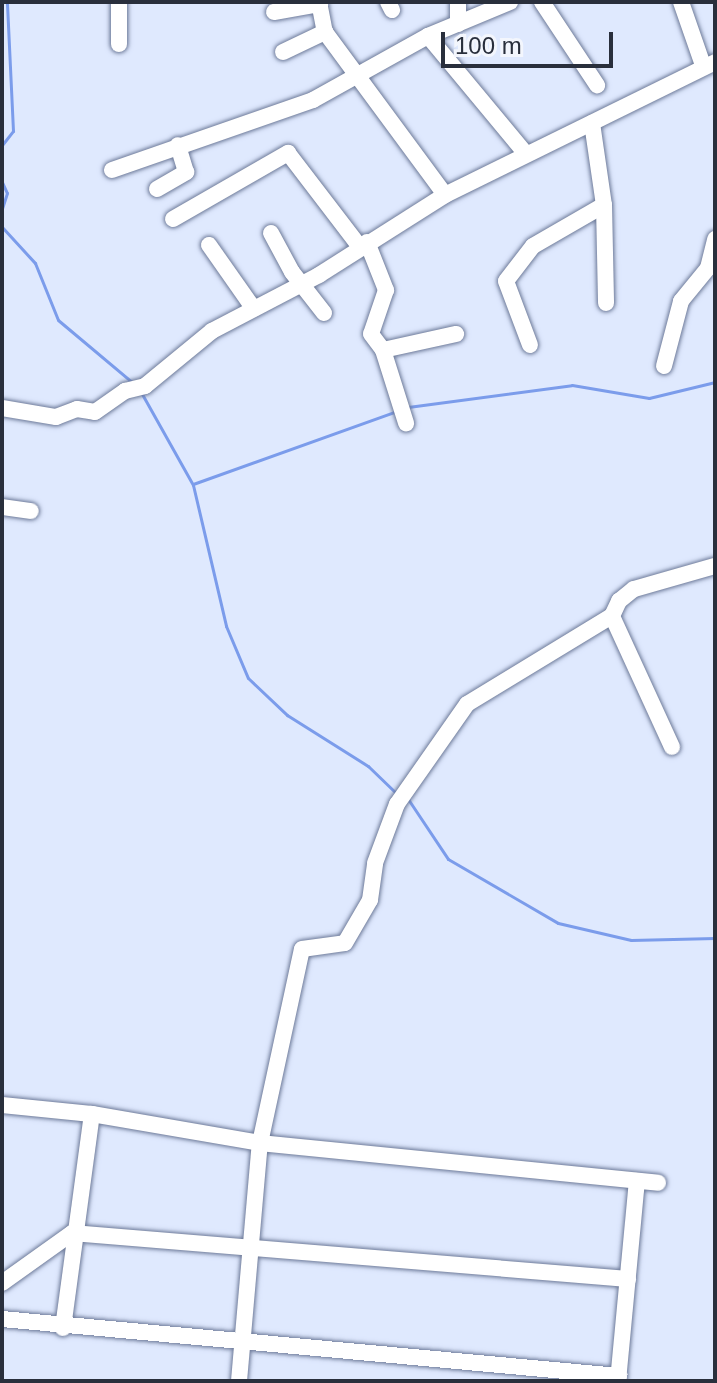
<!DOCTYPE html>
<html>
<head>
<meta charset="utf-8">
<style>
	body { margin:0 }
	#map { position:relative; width:717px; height:1383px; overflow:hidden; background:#dfe9fe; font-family:Helvetica,sans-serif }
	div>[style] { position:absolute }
	.stream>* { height:3px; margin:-1.5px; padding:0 1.5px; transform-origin:1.5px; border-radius:1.5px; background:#7b9ceb }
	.roads { filter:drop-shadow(0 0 2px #6d7a99) drop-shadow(0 0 2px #6d7a99) }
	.minor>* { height:16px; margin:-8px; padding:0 8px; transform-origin:8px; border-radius:8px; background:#fff }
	span { translate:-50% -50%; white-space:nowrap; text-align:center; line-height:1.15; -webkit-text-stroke:8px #f3f6fd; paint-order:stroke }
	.frame { position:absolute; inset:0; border:4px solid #292f3c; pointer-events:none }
	.scale { position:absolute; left:441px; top:32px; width:172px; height:36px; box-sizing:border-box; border:4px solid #292f3c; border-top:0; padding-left:10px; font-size:24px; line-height:28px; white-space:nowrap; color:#292f3c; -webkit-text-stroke:6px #f3f6fd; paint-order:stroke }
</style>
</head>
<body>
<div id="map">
	<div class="stream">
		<i style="left:2px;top:145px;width:18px;rotate:-52deg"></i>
		<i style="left:13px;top:131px;width:129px;rotate:-92.7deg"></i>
		<i style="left:2px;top:182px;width:12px;rotate:66deg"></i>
		<i style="left:7px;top:193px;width:16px;rotate:108deg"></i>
		<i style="left:2px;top:227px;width:49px;rotate:47.5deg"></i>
		<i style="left:35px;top:263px;width:61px;rotate:68deg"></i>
		<i style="left:58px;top:320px;width:97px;rotate:40deg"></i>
		<i style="left:142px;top:394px;width:104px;rotate:60.7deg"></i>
		<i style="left:193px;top:485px;width:145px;rotate:76.8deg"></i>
		<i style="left:226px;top:626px;width:56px;rotate:67.1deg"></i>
		<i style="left:248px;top:678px;width:54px;rotate:43.5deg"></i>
		<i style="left:287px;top:715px;width:96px;rotate:32.2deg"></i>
		<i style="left:368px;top:766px;width:40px;rotate:44deg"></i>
		<i style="left:408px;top:407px;width:165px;rotate:-7.6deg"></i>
		<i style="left:572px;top:385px;width:78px;rotate:9.6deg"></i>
		<i style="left:649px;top:398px;width:68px;rotate:-13.6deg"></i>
		<i style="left:193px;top:484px;width:217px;rotate:-19.7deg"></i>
		<i style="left:408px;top:799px;width:72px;rotate:56.3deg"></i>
		<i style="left:448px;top:859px;width:127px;rotate:30.2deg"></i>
		<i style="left:558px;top:923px;width:75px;rotate:13.1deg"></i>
		<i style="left:631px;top:940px;width:84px;rotate:-1.4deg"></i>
	</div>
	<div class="roads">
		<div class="minor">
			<i style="left:319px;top:2px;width:31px;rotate:79deg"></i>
			<i style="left:325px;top:32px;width:202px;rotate:53.6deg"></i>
			<i style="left:388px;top:2px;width:9px;rotate:63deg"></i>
			<i style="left:542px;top:2px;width:100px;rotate:56.5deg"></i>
			<i style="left:681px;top:2px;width:67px;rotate:70.8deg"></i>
			<i style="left:274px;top:12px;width:47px;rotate:-9.9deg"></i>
			<i style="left:458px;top:24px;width:22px;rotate:-90deg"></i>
			<i style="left:428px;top:36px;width:153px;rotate:50.3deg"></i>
			<i style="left:119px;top:44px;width:42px;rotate:-90deg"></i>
			<i style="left:283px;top:52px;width:47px;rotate:-25.5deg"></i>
			<i style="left:592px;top:123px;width:83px;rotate:81.7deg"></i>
			<i style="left:604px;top:205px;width:98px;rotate:88.8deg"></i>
			<i style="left:112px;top:170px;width:213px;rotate:-19.2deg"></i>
			<i style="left:313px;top:100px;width:132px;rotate:-29.1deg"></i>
			<i style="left:428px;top:36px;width:89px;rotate:-22.5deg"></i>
			<i style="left:157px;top:189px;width:34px;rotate:-30deg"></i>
			<i style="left:186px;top:172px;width:28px;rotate:-107deg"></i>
			<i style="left:173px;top:219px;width:133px;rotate:-29.9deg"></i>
			<i style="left:288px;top:153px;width:117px;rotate:52.6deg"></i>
			<i style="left:271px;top:233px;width:44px;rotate:61.7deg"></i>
			<i style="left:292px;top:272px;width:52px;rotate:52deg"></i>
			<i style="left:367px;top:242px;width:52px;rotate:68.4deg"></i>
			<i style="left:386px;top:290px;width:46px;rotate:108.8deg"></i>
			<i style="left:371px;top:334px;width:20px;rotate:53deg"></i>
			<i style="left:383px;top:350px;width:77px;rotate:72.5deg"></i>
			<i style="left:209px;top:245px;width:78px;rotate:54.9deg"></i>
			<i style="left:530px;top:345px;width:68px;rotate:-110.6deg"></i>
			<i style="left:506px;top:281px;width:44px;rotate:-52.4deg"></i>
			<i style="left:533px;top:246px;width:82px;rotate:-30deg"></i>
			<i style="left:383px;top:350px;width:75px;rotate:-12.4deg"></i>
			<i style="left:664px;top:366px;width:67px;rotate:-75.3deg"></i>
			<i style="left:681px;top:301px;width:43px;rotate:-50.7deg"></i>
			<i style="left:708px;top:268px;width:30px;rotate:-76deg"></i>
			<i style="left:2px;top:408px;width:55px;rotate:9.5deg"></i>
			<i style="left:56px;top:417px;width:22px;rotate:-21deg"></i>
			<i style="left:77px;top:409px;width:18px;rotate:9deg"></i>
			<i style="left:95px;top:412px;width:37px;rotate:-35deg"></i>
			<i style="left:125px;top:391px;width:21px;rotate:-14deg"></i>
			<i style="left:145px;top:386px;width:87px;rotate:-39.4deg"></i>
			<i style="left:212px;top:331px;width:121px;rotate:-27.6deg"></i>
			<i style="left:319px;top:275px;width:149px;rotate:-32.4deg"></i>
			<i style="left:445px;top:195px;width:301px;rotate:-26.2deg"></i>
			<i style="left:2px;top:507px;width:29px;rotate:8deg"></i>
			<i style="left:612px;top:616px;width:144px;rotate:65.4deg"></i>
			<i style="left:2px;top:1105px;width:90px;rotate:5.7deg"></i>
			<i style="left:92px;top:1114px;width:170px;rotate:9.8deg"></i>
			<i style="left:260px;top:1143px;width:400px;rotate:5.7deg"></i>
			<i style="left:2px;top:1283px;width:86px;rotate:-35.5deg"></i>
			<i style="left:72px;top:1233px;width:558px;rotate:4.73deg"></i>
			<i style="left:2px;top:1319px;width:620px;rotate:5.28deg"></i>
			<i style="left:63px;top:1328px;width:216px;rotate:-82.3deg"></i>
			<i style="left:239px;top:1381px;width:239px;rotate:-85deg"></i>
			<i style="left:260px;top:1143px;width:198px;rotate:-77.8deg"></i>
			<i style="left:302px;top:949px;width:43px;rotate:-7.9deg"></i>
			<i style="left:345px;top:943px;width:50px;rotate:-59.8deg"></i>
			<i style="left:370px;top:900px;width:37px;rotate:-82deg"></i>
			<i style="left:375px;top:863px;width:63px;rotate:-69.6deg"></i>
			<i style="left:397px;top:804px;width:122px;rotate:-55deg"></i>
			<i style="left:467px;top:704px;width:170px;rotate:-31.3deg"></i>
			<i style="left:612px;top:616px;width:17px;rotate:-65deg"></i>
			<i style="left:619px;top:601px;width:19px;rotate:-39deg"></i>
			<i style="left:634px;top:589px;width:84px;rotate:-15.9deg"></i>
			<i style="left:618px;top:1381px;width:201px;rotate:-84.6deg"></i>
		</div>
	</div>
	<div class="frame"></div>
	<div class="scale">100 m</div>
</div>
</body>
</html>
